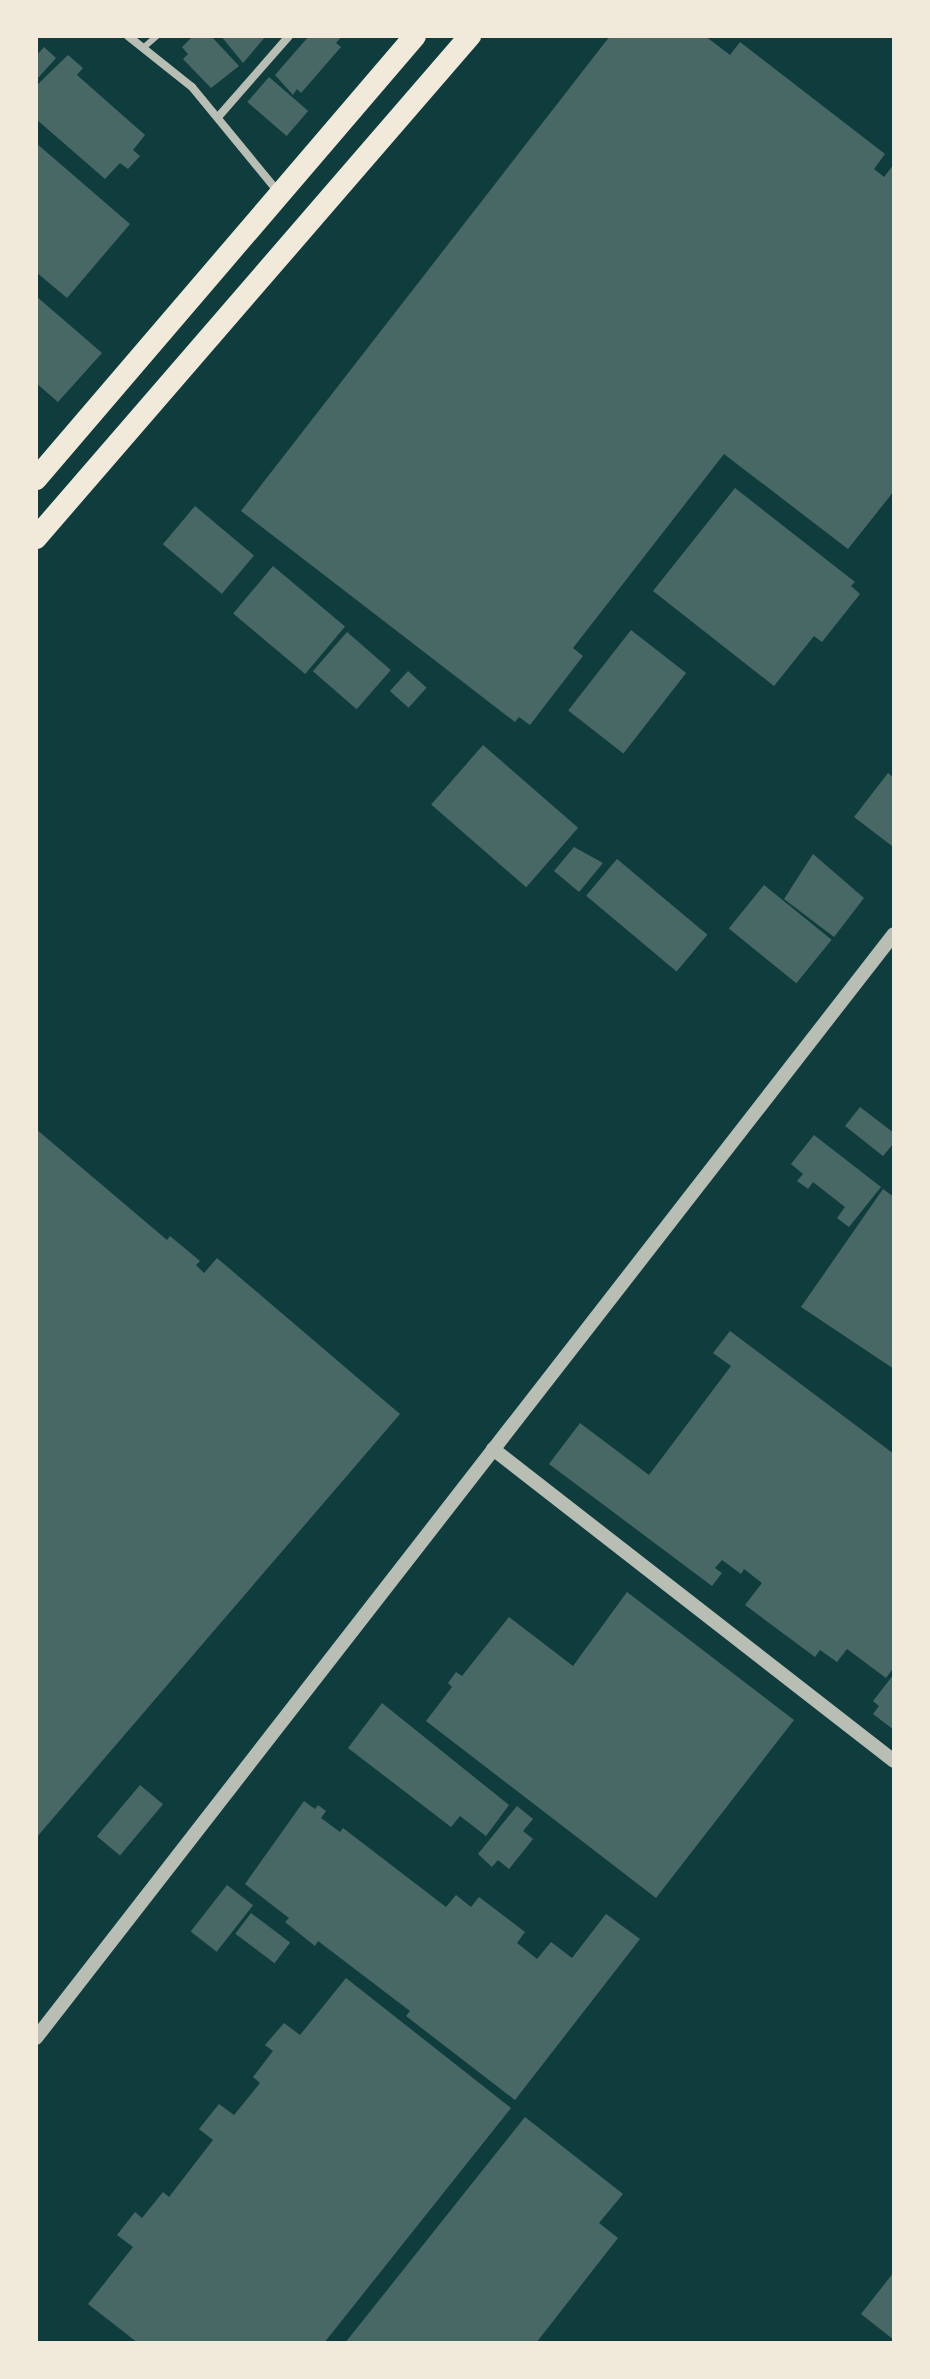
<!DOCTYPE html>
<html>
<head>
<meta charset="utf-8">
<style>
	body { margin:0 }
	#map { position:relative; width:930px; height:2379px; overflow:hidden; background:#0f3d3e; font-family:Overpass,sans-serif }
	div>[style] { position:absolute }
	.building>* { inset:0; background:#486865; transform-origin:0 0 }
	.service>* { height:6px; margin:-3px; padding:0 3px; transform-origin:3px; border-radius:3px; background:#b8beb3 }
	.minor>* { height:8px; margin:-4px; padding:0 4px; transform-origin:4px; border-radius:4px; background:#b8beb3 }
	.tertiary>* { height:14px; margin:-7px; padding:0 7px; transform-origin:7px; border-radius:7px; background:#b8beb3 }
	.trunk>* { height:22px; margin:-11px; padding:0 11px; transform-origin:11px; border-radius:11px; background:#f1e9da }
	span { translate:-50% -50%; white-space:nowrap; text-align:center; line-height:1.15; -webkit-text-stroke:7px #f1e9da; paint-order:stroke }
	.frame { position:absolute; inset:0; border:38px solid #f1e9da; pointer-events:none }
</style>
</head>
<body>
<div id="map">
	<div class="building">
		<i style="clip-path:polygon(193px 36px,211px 36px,239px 66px,211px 88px,183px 59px,188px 54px,182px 47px)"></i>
		<i style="clip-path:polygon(221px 36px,266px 36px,243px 63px)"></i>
		<i style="clip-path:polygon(309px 36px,342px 36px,336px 43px,341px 47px,301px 93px,297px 89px,293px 95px,275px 75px)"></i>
		<i style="clip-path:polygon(610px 36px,705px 36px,730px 55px,740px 42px,885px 154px,874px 169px,884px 177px,894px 164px,894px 491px,848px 549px,724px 454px,573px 648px,583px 656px,530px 725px,519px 717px,515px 722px,241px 511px)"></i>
		<i style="clip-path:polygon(44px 47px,56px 58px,38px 78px,36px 56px)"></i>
		<i style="clip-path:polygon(68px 55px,83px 68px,77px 75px,145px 135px,133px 150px,140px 156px,128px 169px,120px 163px,105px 179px,36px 119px,36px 86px)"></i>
		<i style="left:269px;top:77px;width:52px;height:33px;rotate:41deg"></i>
		<i style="clip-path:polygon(36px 143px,130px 224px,67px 298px,36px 272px)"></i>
		<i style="clip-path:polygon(36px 296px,102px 353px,58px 402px,36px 383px)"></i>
		<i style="clip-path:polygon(735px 488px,855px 582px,851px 586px,860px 594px,822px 642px,814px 636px,774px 686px,653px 591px)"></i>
		<i style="left:195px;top:506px;width:77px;height:50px;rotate:40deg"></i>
		<i style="left:273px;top:566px;width:94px;height:62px;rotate:40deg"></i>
		<i style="left:631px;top:630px;width:70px;height:102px;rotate:38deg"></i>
		<i style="left:347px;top:632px;width:58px;height:52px;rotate:41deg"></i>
		<i style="left:408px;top:671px;width:25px;height:27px;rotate:42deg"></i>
		<i style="left:483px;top:745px;width:126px;height:79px;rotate:41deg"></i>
		<i style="clip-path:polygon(888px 773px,894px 778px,892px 846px,854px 817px)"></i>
		<i style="clip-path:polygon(574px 847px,603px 863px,579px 892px,554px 871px)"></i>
		<i style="clip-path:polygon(813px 854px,864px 898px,834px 937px,784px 899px)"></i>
		<i style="left:617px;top:859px;width:118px;height:48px;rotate:40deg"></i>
		<i style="left:764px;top:885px;width:87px;height:56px;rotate:39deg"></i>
		<i style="clip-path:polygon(860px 1107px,894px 1133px,894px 1143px,883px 1156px,845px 1126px)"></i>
		<i style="clip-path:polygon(36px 1129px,167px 1240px,170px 1236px,200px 1261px,196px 1265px,204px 1273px,217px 1258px,400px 1414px,36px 1838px)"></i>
		<i style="clip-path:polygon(814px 1135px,881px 1187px,849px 1227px,837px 1218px,845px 1207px,813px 1182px,808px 1189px,797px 1181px,803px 1174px,791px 1164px)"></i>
		<i style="clip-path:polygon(883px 1189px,894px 1197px,894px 1369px,801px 1307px)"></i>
		<i style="clip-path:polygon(730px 1331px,894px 1454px,894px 1667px,886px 1678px,847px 1649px,837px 1662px,820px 1650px,815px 1657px,745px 1605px,762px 1583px,744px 1569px,741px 1574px,722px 1560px,715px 1568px,722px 1573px,712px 1586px,549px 1464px,580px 1423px,649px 1475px,731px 1366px,713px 1353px)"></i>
		<i style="clip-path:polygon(627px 1592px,794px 1720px,656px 1898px,426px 1721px,452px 1687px,448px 1683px,456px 1672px,462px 1676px,509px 1617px,573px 1666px)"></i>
		<i style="clip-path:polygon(894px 1674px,894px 1730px,873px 1714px,879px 1706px,873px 1701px)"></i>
		<i style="clip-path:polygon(382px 1703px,509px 1805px,486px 1836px,460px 1816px,451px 1827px,348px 1748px)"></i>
		<i style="left:140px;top:1785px;width:30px;height:67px;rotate:40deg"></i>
		<i style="clip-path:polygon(304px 1801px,315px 1809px,318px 1805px,326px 1811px,321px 1818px,340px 1832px,343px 1828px,446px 1907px,456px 1895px,471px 1907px,479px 1897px,525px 1932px,517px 1943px,537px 1959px,551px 1942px,572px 1958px,606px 1914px,640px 1939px,515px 2100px,406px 2016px,410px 2011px,318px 1941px,315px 1946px,285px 1922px,289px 1918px,245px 1884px)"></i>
		<i style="clip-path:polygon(517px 1806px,533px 1819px,523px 1831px,533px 1839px,509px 1869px,498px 1860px,492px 1867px,478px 1854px)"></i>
		<i style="left:227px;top:1885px;width:33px;height:59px;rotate:38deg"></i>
		<i style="left:251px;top:1913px;width:49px;height:26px;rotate:37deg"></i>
		<i style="clip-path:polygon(346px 1978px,511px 2108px,324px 2343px,138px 2343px,88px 2304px,133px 2247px,117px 2235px,135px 2212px,142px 2218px,163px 2192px,169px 2197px,213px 2140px,199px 2129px,219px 2104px,234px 2115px,260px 2083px,253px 2077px,273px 2051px,265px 2045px,284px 2023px,300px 2035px)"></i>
		<i style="clip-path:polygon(525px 2117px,623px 2194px,599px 2223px,618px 2238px,536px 2343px,345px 2343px)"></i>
		<i style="clip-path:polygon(894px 2272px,894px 2340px,861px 2314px)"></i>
	</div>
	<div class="service">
		<i style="left:143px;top:48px;width:18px;rotate:-41deg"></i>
	</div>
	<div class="minor">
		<i style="left:128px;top:36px;width:82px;rotate:38.6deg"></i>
		<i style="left:192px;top:87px;width:137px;rotate:50.6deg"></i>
		<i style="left:219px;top:116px;width:106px;rotate:-48.8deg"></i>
	</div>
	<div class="tertiary">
		<i style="left:493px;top:1449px;width:508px;rotate:37.88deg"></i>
		<i style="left:36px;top:2038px;width:1398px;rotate:-52.15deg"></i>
	</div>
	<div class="trunk">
		<i style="left:36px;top:479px;width:583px;rotate:-49.45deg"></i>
		<i style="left:36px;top:538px;width:664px;rotate:-49.16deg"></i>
	</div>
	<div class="frame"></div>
</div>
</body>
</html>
